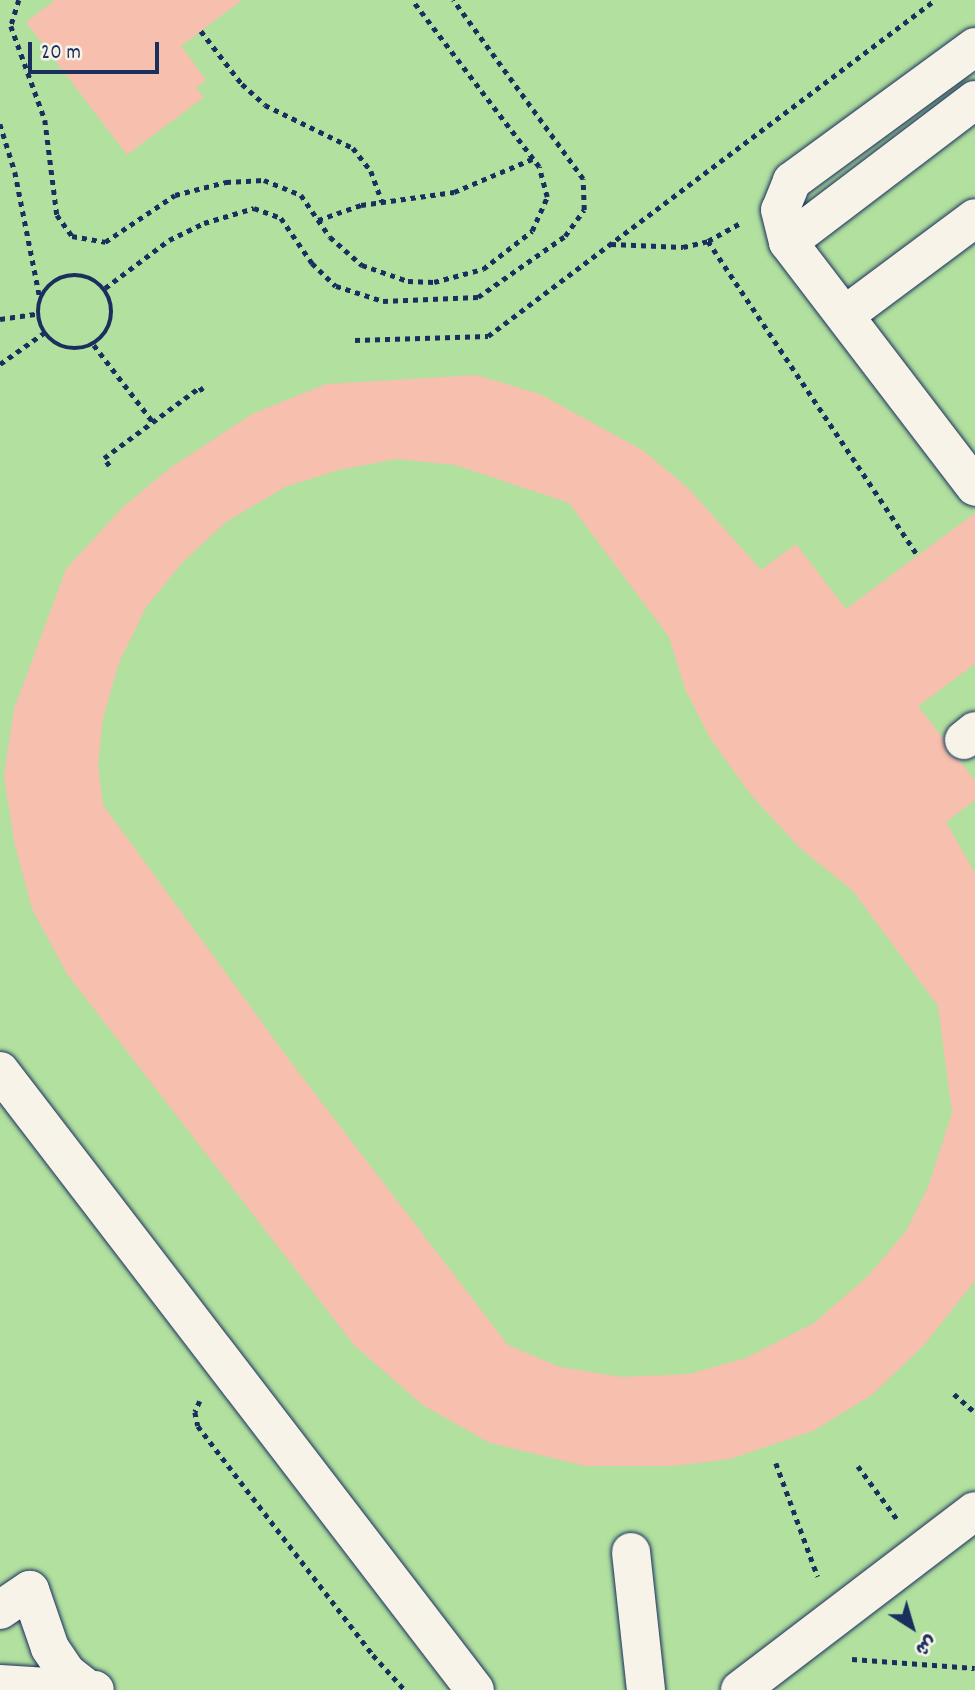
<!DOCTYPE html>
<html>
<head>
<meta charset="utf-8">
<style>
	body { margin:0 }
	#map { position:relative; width:975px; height:1690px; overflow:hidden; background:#f7f3e8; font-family:Dekko,"Playpen Sans Arabic",sans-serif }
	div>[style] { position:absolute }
	.green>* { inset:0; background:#b1e09f; transform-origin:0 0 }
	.building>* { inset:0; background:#f7bfad }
	.path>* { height:4.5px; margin-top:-2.25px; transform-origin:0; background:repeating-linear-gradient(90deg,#1b2f5e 0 5px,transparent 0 10px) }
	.path>.ring { margin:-2.25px; padding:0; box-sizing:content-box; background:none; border:4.5px solid #1b2f5e; border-radius:50% }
	.roads { filter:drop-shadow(0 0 2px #1b2f5e) drop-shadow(0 0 2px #1b2f5e) }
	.minor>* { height:38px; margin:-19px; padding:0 19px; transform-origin:19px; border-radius:19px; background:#f7f3e8 }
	span { translate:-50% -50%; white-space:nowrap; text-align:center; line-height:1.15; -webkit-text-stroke:7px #f7f3e8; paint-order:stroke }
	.north { position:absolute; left:877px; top:1592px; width:70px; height:70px; -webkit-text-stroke:5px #f7f3e8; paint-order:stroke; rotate:143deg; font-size:19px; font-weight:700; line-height:28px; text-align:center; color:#1b2f5e }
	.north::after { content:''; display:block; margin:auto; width:24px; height:32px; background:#1b2f5e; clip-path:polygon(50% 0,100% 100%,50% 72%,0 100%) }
	.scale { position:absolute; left:28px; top:42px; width:131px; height:32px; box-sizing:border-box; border:4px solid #1b2f5e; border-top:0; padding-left:9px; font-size:21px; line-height:24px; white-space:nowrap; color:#1b2f5e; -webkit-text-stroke:5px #f7f3e8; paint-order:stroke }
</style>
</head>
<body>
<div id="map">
	<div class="green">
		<i style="left:0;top:0;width:975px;height:1690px"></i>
	</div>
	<div class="building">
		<i style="clip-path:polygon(55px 0,242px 0,181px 46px,206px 80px,196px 88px,204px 97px,127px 155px,26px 22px)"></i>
		<i style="clip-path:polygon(evenodd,476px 375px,540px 394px,644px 451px,689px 489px,761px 570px,796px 544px,846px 609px,975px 513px,975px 664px,918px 706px,943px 738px,947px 753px,960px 761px,975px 781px,975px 800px,946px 822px,975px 873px,975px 1281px,924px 1345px,872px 1395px,813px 1431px,730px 1459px,672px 1466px,585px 1466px,490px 1443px,421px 1404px,354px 1345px,67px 974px,32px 909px,14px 841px,4px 775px,14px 709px,66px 569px,122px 508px,170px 468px,252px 414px,326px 384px,476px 375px,396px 459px,455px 465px,569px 503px,669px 637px,685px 689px,710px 738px,751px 795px,800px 848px,853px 891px,938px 1006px,952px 1113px,928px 1187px,906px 1231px,868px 1276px,814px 1323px,746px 1358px,689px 1374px,621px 1377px,560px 1367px,508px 1345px,293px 1065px,103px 805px,98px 765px,103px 718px,119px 663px,146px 607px,183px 562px,226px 522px,285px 487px,339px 470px,396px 459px)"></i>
	</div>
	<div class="path">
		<i style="left:19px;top:0;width:27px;rotate:107deg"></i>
		<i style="left:11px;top:26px;width:100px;rotate:70.1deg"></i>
		<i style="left:45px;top:120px;width:96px;rotate:82.8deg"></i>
		<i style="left:57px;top:215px;width:26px;rotate:54deg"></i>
		<i style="left:72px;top:236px;width:34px;rotate:10deg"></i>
		<i style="left:105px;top:242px;width:84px;rotate:-33.9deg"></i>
		<i style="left:175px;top:195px;width:53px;rotate:-14.3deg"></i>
		<i style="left:226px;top:182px;width:38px;rotate:-3deg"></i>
		<i style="left:264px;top:180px;width:40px;rotate:22deg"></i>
		<i style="left:301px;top:195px;width:51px;rotate:55.4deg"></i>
		<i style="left:330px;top:237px;width:43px;rotate:41.2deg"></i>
		<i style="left:362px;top:265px;width:49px;rotate:19.2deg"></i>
		<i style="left:408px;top:281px;width:26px;rotate:2deg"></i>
		<i style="left:434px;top:282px;width:51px;rotate:-14.9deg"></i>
		<i style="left:483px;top:269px;width:62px;rotate:-37.8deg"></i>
		<i style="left:532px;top:231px;width:37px;rotate:-66deg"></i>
		<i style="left:547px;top:197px;width:31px;rotate:-105deg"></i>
		<i style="left:539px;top:167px;width:210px;rotate:-127.3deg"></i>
		<i style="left:201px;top:31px;width:67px;rotate:52.3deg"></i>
		<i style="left:242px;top:84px;width:31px;rotate:42deg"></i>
		<i style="left:265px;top:105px;width:98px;rotate:26deg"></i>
		<i style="left:353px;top:148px;width:29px;rotate:52deg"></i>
		<i style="left:371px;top:171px;width:33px;rotate:70deg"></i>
		<i style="left:0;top:124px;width:50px;rotate:72.6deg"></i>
		<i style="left:15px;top:172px;width:128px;rotate:78.8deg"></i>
		<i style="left:318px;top:220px;width:46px;rotate:-19.2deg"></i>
		<i style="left:361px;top:205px;width:94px;rotate:-8deg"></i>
		<i style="left:454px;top:192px;width:85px;rotate:-22.9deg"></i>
		<i style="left:708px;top:241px;width:379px;rotate:56.3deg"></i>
		<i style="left:611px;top:244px;width:72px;rotate:2.4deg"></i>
		<i style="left:683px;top:247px;width:26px;rotate:-13deg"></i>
		<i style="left:708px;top:241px;width:39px;rotate:-29deg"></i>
		<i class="ring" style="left:38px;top:275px;width:69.5px;height:69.5px"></i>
		<i style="left:105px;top:288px;width:80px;rotate:-36.9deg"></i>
		<i style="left:169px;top:240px;width:39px;rotate:-26deg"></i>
		<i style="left:204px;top:223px;width:52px;rotate:-16.7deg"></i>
		<i style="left:254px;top:208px;width:29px;rotate:20deg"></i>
		<i style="left:281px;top:218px;width:55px;rotate:55.4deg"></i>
		<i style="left:312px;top:263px;width:33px;rotate:44deg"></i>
		<i style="left:336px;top:286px;width:49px;rotate:17.7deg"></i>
		<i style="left:383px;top:301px;width:95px;rotate:-2.4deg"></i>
		<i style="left:478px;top:297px;width:106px;rotate:-35deg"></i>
		<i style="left:565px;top:236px;width:32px;rotate:-54deg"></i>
		<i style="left:584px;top:210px;width:31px;rotate:-92deg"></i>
		<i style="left:583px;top:179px;width:221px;rotate:-126deg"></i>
		<i style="left:0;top:319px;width:37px;rotate:-8deg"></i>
		<i style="left:355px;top:340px;width:133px;rotate:-1.7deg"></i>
		<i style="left:488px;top:336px;width:559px;rotate:-36.93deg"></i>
		<i style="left:94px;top:345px;width:97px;rotate:52.5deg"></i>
		<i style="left:0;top:364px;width:54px;rotate:-35.2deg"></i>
		<i style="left:109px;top:466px;width:9px;rotate:-122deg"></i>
		<i style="left:104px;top:458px;width:119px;rotate:-36.5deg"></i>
		<i style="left:200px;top:387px;width:9px;rotate:54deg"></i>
		<i style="left:954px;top:1394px;width:28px;rotate:41deg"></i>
		<i style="left:200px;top:1401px;width:12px;rotate:114deg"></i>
		<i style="left:195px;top:1412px;width:14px;rotate:78deg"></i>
		<i style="left:198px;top:1426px;width:288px;rotate:52.6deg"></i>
		<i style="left:373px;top:1655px;width:47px;rotate:47.6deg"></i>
		<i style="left:776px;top:1463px;width:121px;rotate:69.8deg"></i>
		<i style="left:858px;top:1466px;width:66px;rotate:53.7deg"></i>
		<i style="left:852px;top:1659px;width:123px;rotate:4.2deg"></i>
	</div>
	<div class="roads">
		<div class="minor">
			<i style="left:975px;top:47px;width:227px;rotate:143.8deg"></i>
			<i style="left:792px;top:181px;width:31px;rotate:112deg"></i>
			<i style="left:780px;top:210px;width:33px;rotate:76deg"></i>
			<i style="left:788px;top:242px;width:308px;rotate:52.6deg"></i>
			<i style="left:788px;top:242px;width:235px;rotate:-37.2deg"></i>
			<i style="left:845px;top:315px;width:162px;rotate:-36.7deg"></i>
			<i style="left:964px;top:740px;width:14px;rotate:-39deg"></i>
			<i style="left:0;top:1071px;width:780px;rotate:52.5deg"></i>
			<i style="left:631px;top:1552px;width:139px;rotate:83.8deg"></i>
			<i style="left:0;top:1610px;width:36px;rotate:-34deg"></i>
			<i style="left:30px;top:1590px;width:61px;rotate:71deg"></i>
			<i style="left:50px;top:1648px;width:30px;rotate:56deg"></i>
			<i style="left:67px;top:1673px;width:28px;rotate:38deg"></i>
			<i style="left:0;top:1684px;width:95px;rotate:3.6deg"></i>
			<i style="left:740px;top:1690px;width:295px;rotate:-37.3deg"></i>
		</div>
	</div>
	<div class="north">ش</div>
	<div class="scale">20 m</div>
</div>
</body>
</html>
